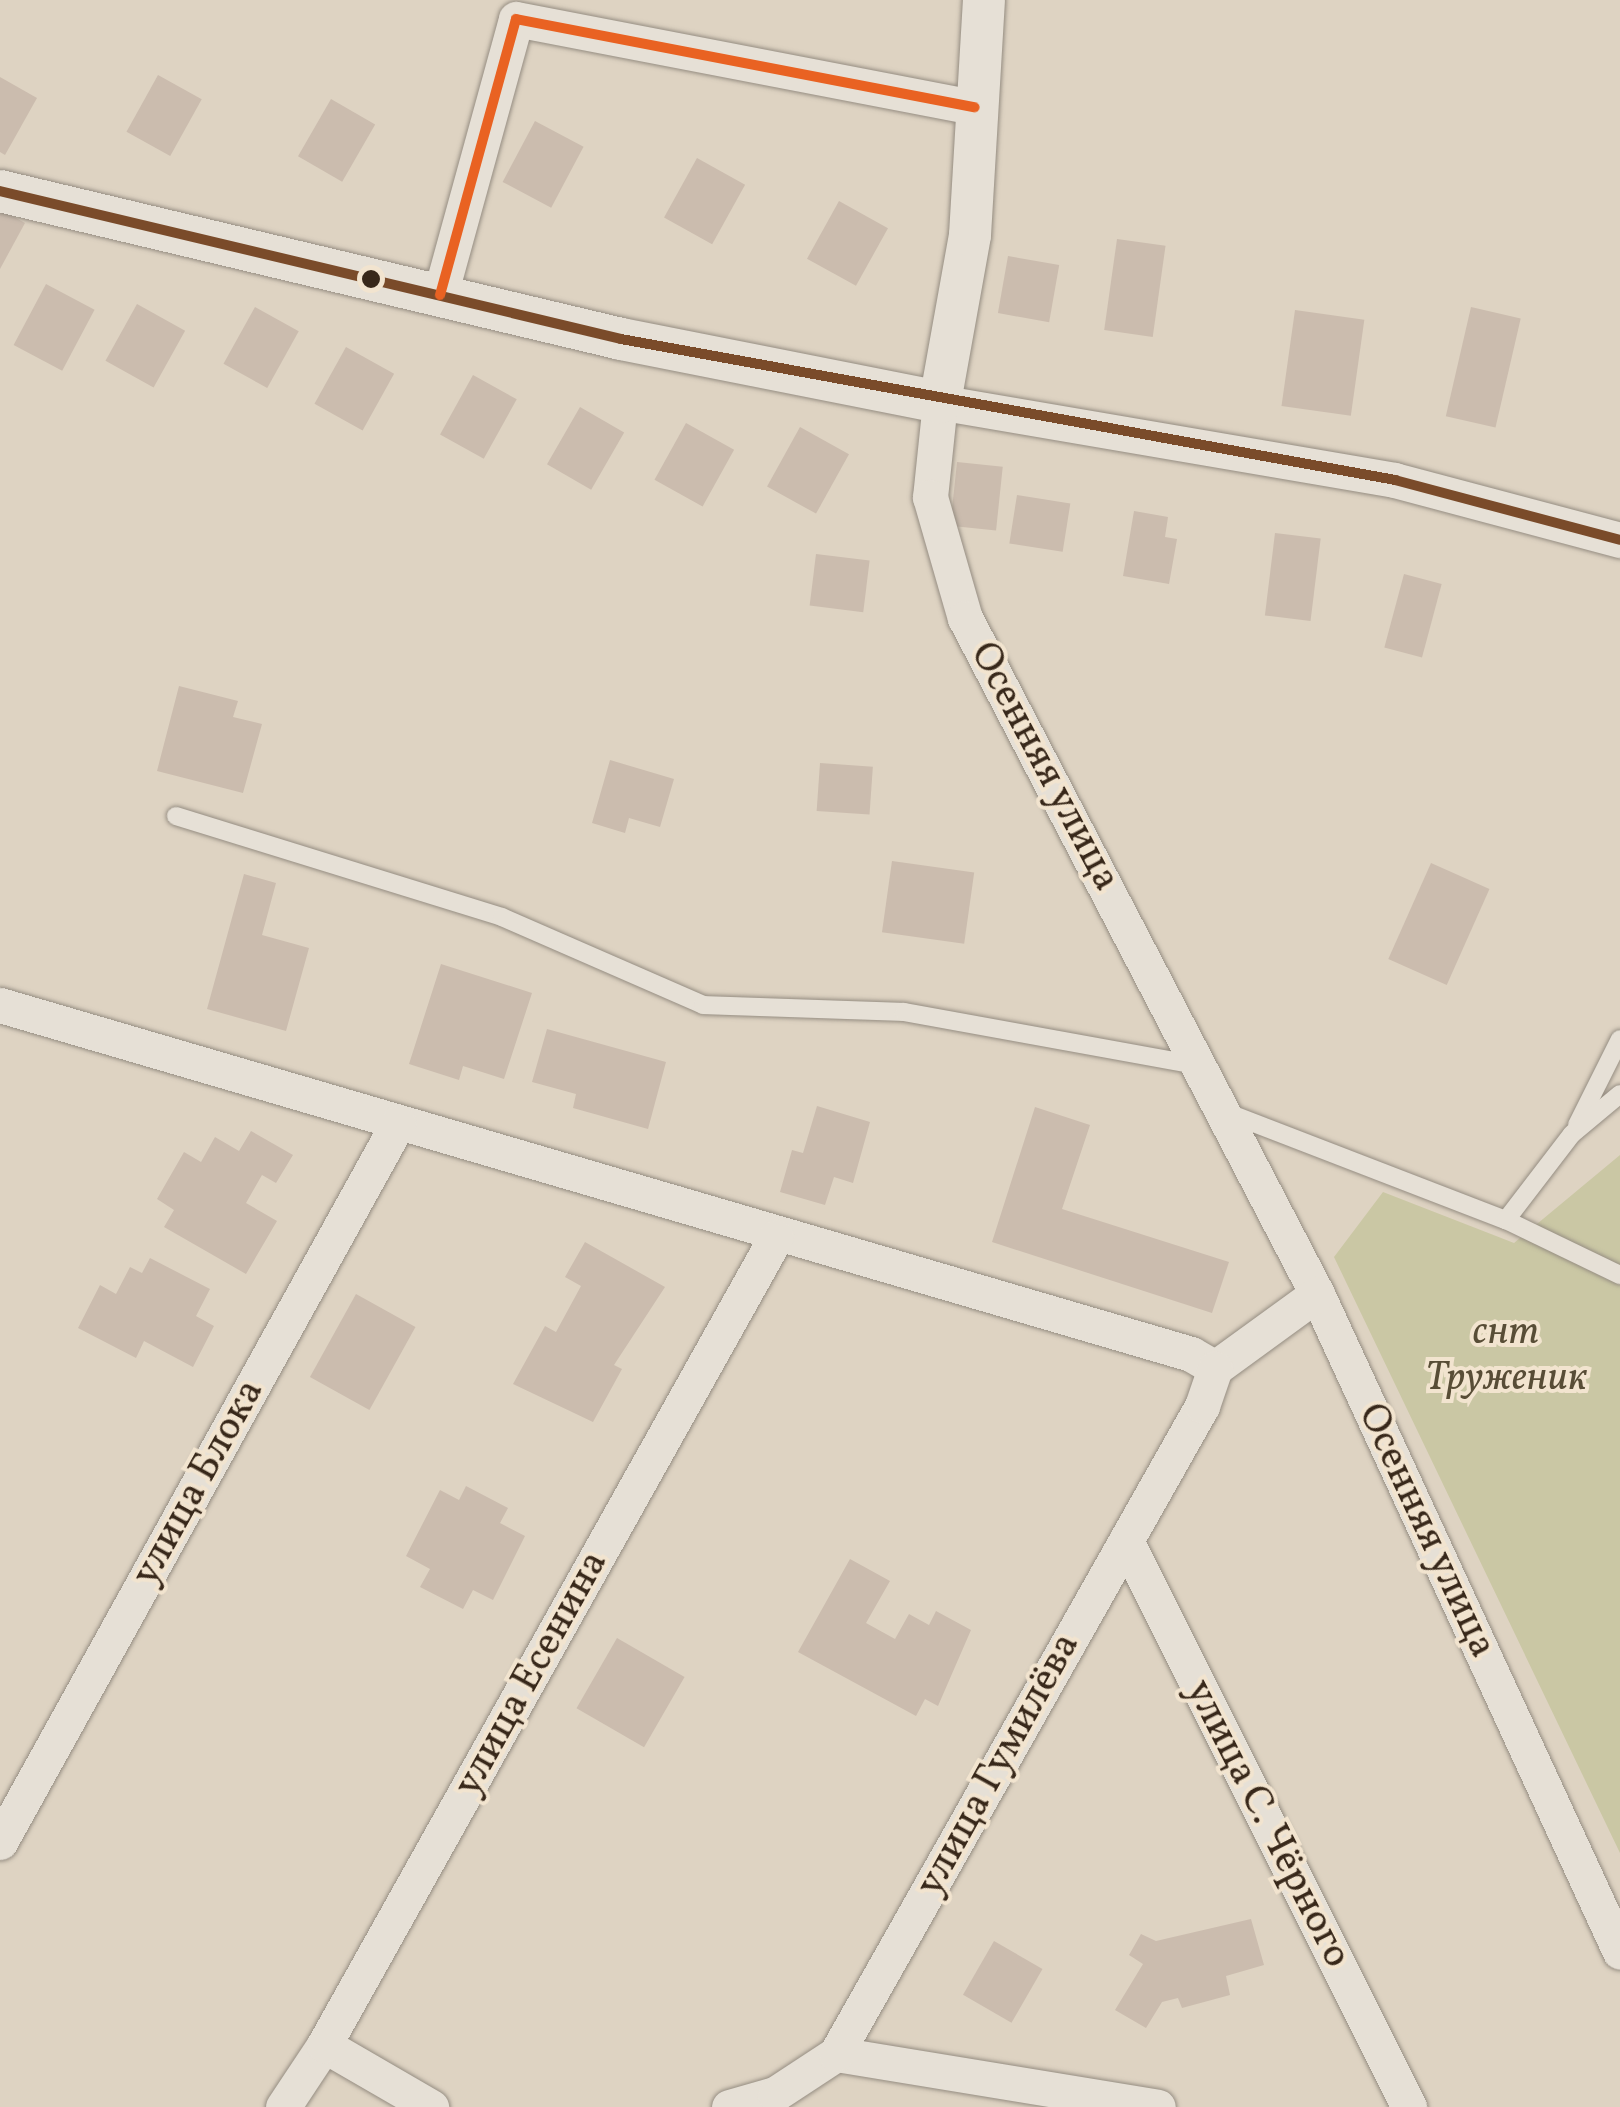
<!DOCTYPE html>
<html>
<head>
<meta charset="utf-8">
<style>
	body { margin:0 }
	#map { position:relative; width:1620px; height:2107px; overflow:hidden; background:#ded3c2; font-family:Vollkorn,serif }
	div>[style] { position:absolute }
	.green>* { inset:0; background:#cac7a4 }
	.building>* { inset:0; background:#cbbcae; transform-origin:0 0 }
	.roads { filter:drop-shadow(0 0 2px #958d82) drop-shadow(0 0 2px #958d82) }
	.service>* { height:18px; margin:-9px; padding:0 9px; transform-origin:9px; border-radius:9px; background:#e6e0d6 }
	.minor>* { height:35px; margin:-17.5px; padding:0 17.5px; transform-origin:17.5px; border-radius:17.5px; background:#e6e0d6 }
	.tertiary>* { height:42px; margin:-21px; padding:0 21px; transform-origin:21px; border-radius:21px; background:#e6e0d6 }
	.bus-1>* { height:10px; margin:-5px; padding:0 5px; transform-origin:5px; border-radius:5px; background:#7a4b2a }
	.bus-2>* { height:10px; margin:-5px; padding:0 5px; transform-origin:5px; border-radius:5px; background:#e96222 }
	.dots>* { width:28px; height:28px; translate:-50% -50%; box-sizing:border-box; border:5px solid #f2e4cf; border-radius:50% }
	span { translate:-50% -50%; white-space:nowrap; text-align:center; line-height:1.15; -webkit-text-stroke:8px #f2e4cf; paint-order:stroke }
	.street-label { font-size:40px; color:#38281a }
	.park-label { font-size:40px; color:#584d36; font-style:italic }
</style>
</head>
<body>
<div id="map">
	<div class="green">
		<i style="clip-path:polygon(1620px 1155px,1620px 1853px,1334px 1257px,1383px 1192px,1514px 1243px)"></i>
	</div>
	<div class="building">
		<i style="left:158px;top:75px;width:50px;height:65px;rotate:29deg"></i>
		<i style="clip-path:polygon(0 77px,37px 98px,5px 155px,0 152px)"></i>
		<i style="left:331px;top:99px;width:51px;height:66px;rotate:30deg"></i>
		<i style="left:535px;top:121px;width:55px;height:69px;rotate:28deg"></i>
		<i style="left:697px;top:158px;width:55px;height:68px;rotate:29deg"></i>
		<i style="left:839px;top:201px;width:56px;height:66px;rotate:29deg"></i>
		<i style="clip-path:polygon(0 209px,25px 223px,0 269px)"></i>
		<i style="left:1117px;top:239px;width:49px;height:92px;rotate:8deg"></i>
		<i style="left:1008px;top:256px;width:52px;height:58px;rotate:10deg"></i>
		<i style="left:46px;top:284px;width:55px;height:69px;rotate:28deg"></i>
		<i style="left:137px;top:304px;width:55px;height:65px;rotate:29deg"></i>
		<i style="left:255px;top:307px;width:50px;height:65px;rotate:29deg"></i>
		<i style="left:1471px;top:307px;width:51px;height:112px;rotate:13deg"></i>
		<i style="left:1295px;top:310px;width:70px;height:97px;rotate:8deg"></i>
		<i style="left:346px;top:347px;width:55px;height:65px;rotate:29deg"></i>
		<i style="left:473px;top:375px;width:50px;height:68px;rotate:29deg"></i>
		<i style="left:580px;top:407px;width:51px;height:66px;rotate:30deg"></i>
		<i style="left:686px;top:423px;width:55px;height:65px;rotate:29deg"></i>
		<i style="left:800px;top:427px;width:56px;height:68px;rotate:29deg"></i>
		<i style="left:957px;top:462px;width:46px;height:64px;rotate:6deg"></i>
		<i style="left:1017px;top:495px;width:54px;height:49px;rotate:9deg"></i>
		<i style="clip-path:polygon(1134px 511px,1168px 517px,1165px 537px,1177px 539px,1169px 584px,1123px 576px)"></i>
		<i style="left:1275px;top:533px;width:46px;height:83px;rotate:7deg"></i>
		<i style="left:816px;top:554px;width:54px;height:52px;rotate:7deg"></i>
		<i style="left:1404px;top:574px;width:39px;height:76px;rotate:15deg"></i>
		<i style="clip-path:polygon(179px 686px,238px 701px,233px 717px,262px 724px,243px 793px,157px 771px)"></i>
		<i style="clip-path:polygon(610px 760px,674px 779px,660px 827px,629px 818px,625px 833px,592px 823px)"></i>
		<i style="left:820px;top:763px;width:53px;height:48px;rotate:4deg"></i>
		<i style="left:892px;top:861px;width:83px;height:72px;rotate:8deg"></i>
		<i style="left:1431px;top:863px;width:64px;height:105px;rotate:24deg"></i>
		<i style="clip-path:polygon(244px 874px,276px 883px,262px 935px,309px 948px,286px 1031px,207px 1009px)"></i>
		<i style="clip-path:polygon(441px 964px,532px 993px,504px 1079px,463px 1066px,459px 1080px,409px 1064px)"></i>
		<i style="clip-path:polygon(547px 1029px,666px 1062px,648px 1129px,573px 1108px,576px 1094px,532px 1082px)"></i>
		<i style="clip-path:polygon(817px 1106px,870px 1122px,853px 1183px,834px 1177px,825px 1205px,780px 1192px,792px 1150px,803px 1153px)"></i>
		<i style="clip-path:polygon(1035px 1107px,1090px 1125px,1062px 1209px,1229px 1262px,1212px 1313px,992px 1242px)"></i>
		<i style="clip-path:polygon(251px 1131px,293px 1155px,276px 1183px,262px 1175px,246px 1203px,277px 1221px,246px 1274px,164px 1227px,174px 1210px,157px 1199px,184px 1152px,201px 1162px,215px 1137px,239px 1151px)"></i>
		<i style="clip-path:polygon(585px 1242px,665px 1287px,614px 1365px,622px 1369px,593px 1422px,513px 1384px,545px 1326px,556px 1332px,581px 1286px,565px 1277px)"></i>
		<i style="clip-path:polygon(150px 1258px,210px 1289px,196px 1316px,214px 1326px,193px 1367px,144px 1341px,136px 1358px,78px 1328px,100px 1285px,116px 1294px,130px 1267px,142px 1273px)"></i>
		<i style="left:356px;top:1294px;width:68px;height:95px;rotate:29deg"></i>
		<i style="clip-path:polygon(466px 1486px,508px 1508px,500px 1523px,525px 1536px,493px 1600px,473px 1590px,463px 1609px,420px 1587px,430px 1569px,406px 1556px,440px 1490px,459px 1500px)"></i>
		<i style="clip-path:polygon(850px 1559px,890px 1581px,866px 1623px,895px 1639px,909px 1614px,929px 1625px,936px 1611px,971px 1630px,938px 1706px,925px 1699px,916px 1716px,798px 1652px)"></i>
		<i style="left:617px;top:1638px;width:78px;height:81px;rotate:30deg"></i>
		<i style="clip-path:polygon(1251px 1919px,1264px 1965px,1226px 1976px,1230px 1995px,1182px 2008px,1178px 1998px,1162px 2002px,1146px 2028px,1115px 2010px,1143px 1964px,1129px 1955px,1141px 1934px,1156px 1941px)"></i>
		<i style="left:994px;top:1941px;width:56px;height:62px;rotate:30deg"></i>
	</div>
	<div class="roads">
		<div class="service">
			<i style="left:176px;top:816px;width:341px;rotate:17.2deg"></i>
			<i style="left:502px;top:917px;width:219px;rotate:23.6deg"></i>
			<i style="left:703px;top:1005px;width:201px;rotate:2deg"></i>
			<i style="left:904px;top:1012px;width:297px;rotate:10.3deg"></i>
			<i style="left:1228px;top:1113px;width:298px;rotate:21.1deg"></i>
			<i style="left:1506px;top:1220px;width:127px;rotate:25.8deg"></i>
			<i style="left:1577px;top:1125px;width:96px;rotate:-63.4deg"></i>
			<i style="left:1506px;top:1220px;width:108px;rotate:-52.5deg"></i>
			<i style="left:1572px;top:1134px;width:62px;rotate:-39.8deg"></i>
		</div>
		<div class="minor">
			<i style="left:440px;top:295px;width:286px;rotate:-74.6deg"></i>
			<i style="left:516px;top:19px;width:467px;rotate:10.9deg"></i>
			<i style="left:1620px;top:540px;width:233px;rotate:-165.1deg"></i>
			<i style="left:1395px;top:480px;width:462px;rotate:-170.3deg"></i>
			<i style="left:940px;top:402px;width:96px;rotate:96deg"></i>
			<i style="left:930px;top:497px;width:126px;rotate:73.9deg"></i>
			<i style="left:965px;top:618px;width:762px;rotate:62.49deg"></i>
			<i style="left:1317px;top:1294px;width:724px;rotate:65.27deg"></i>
			<i style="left:0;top:1005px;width:1241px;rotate:16.33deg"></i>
			<i style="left:1191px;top:1354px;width:28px;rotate:30deg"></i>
			<i style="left:1215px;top:1368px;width:126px;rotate:-36deg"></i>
			<i style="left:1126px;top:1541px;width:633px;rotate:63.43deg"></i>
			<i style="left:0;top:1842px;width:822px;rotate:-61.03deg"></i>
			<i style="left:324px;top:2045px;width:124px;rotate:30.1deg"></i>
			<i style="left:836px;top:2054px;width:326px;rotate:9.3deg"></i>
			<i style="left:283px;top:2107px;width:74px;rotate:-56.5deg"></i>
			<i style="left:324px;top:2045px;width:926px;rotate:-60.78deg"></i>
			<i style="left:729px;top:2107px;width:48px;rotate:-15.8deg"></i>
			<i style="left:775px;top:2094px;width:73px;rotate:-33.3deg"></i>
			<i style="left:836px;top:2054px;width:744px;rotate:-60.54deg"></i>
			<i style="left:1202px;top:1406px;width:40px;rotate:-71.1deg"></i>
		</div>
		<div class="tertiary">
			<i style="left:0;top:191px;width:638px;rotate:13.4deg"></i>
			<i style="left:621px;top:339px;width:325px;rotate:11.2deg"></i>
			<i style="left:940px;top:402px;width:170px;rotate:-79.8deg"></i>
			<i style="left:970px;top:235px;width:235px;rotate:-86.6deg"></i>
		</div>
	</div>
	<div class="bus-1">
		<i style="left:0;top:191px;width:638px;rotate:13.4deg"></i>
		<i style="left:621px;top:339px;width:787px;rotate:10.32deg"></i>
		<i style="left:1395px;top:480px;width:233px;rotate:14.9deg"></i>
	</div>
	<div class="bus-2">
		<i style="left:440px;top:295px;width:286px;rotate:-74.6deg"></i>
		<i style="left:516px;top:19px;width:467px;rotate:10.9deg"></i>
	</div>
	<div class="dots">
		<i style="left:371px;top:279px;background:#38281a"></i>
	</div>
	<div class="street-label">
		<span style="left:1044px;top:767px;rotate:62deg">Осенняя улица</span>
		<span style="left:199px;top:1483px;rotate:-61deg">улица Блока</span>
		<span style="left:1426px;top:1531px;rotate:65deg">Осенняя улица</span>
		<span style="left:532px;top:1674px;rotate:-61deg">улица Есенина</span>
		<span style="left:999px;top:1765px;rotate:-61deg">улица Гумилёва</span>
		<span style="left:1267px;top:1824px;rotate:63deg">улица С. Чёрного</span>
	</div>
	<div class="park-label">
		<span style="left:1506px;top:1356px">снт<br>Труженик</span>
	</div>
</div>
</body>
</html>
